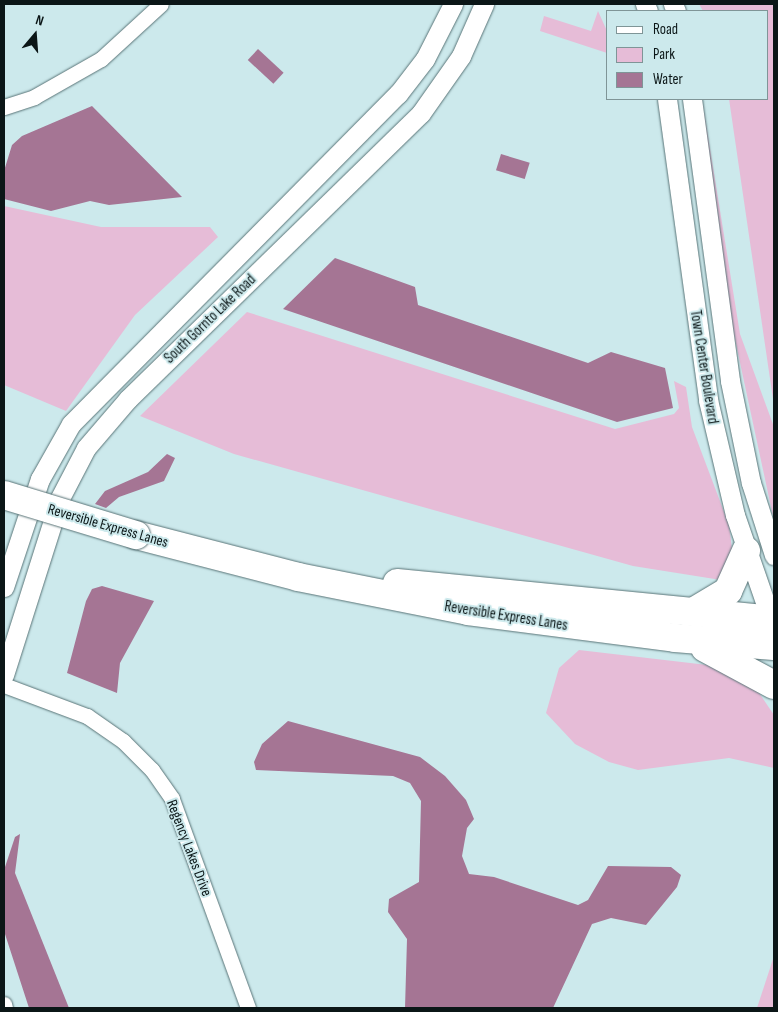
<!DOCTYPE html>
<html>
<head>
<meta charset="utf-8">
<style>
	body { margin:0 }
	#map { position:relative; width:778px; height:1012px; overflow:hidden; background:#cce9ec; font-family:"Sofia Sans Condensed",sans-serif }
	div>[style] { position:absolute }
	.green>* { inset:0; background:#e6bcd7 }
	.water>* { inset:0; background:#a57594; transform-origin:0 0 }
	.roads { filter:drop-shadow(0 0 1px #597477) drop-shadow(0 0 1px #597477) }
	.minor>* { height:15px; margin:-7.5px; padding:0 7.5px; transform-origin:7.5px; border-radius:7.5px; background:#fff }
	.tertiary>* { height:19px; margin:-9.5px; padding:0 9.5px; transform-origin:9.5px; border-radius:9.5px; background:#fff }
	.motorway>* { height:28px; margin:-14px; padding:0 14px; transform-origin:14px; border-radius:14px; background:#fff }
	.bridges { filter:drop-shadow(0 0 1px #597477) drop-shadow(0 0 1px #597477) }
	.motorway-bridge>* { height:28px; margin:-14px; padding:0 14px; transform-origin:14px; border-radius:14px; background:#fff }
	span { translate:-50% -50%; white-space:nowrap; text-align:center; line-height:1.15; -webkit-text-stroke:4px #cce9ec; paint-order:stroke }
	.street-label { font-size:15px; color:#0b1617 }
	.frame { position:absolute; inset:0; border:5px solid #0b1617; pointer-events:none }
	.legend { position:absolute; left:606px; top:10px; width:162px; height:90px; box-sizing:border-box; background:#cce9ec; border:1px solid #7f9597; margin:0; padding:6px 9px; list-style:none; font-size:15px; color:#0b1617 }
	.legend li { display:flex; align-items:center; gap:10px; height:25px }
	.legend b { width:25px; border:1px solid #7f9597 }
	.north { position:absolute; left:10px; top:10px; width:50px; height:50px; -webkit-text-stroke:4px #cce9ec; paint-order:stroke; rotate:18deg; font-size:14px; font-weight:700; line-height:20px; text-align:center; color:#0b1617 }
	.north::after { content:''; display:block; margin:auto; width:18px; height:22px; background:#0b1617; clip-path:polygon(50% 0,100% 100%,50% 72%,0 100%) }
</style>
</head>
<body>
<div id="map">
	<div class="green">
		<i style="clip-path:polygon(699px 4px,774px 4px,774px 406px,729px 99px,767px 99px,767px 11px,703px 11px)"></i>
		<i style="clip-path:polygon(598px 11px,607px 31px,607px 53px,540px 31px,544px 16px,591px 31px)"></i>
		<i style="clip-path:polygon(702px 99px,740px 334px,774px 427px,774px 521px,727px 302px)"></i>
		<i style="clip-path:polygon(4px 206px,101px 227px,210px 227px,218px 237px,135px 315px,66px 411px,4px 385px)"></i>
		<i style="clip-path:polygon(247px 312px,615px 429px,674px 414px,679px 408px,674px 381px,686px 387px,692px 427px,729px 525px,733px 557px,721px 580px,633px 566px,234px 454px,140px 416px)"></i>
		<i style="clip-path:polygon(579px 650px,733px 668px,747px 675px,774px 715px,774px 768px,729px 758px,638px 770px,609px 762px,575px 744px,546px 713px,559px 668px)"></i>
		<i style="clip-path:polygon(774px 956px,774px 1008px,757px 1008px)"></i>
	</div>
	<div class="water">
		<i style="left:258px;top:49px;width:35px;height:15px;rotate:43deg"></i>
		<i style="clip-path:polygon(92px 106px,182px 197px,109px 205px,90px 201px,51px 211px,4px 199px,4px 171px,12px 145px,22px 136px)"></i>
		<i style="left:501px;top:154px;width:30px;height:17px;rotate:17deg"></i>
		<i style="clip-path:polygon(335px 258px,415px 287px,418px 305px,588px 363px,611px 352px,665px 368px,673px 408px,617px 422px,283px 309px)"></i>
		<i style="clip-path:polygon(167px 454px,175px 458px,164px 481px,119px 497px,106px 508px,95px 504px,105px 491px,148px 472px)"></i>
		<i style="clip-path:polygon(102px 586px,154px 601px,120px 663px,117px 693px,67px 673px,86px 601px,92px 589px)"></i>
		<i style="clip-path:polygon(288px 721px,420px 757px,445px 776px,466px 800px,474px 819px,467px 828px,462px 856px,469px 874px,494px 877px,578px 905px,588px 900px,608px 866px,671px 867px,681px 875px,677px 887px,646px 925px,611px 918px,592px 924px,553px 1008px,405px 1008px,407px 939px,388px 912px,389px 899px,419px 882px,421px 801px,410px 783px,393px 776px,256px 770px,254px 762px,262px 744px)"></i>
		<i style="clip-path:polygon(20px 834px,15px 873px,69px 1008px,29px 1008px,4px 931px,4px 870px,15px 837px)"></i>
	</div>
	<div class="roads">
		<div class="minor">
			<i style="left:4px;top:107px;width:32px;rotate:-18deg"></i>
			<i style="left:34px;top:97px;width:77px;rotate:-29.6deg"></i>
			<i style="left:101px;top:59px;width:81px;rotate:-42.5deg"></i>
			<i style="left:4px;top:685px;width:89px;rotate:20.5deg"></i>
			<i style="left:87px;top:716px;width:44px;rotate:34.8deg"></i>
			<i style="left:123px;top:741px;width:41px;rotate:45deg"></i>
			<i style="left:152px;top:770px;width:35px;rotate:55deg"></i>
			<i style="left:172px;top:799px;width:222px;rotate:70deg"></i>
			<i style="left:4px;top:1004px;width:4px;rotate:76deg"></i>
		</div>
		<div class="tertiary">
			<i style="left:645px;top:4px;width:8px;rotate:67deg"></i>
			<i style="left:673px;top:4px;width:8px;rotate:67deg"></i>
			<i style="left:667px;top:99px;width:304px;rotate:82.2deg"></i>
			<i style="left:708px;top:400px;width:118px;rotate:76.8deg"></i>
			<i style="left:735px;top:515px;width:120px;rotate:71deg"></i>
			<i style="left:692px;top:99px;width:285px;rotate:82.3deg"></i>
			<i style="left:730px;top:381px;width:104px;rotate:78.4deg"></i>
			<i style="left:751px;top:483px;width:76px;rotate:72.3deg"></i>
			<i style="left:4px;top:587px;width:114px;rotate:-71.6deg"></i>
			<i style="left:40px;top:479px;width:63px;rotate:-60.6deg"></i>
			<i style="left:71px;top:424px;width:465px;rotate:-45.3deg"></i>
			<i style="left:398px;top:94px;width:44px;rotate:-52.4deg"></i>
			<i style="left:425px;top:59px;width:62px;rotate:-63deg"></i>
			<i style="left:4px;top:675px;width:186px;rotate:-72.4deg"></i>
			<i style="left:60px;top:498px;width:56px;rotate:-62.5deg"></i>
			<i style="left:86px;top:448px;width:65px;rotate:-49.4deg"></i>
			<i style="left:128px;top:399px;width:409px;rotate:-44.3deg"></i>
			<i style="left:421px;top:113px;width:70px;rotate:-54.9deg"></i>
			<i style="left:461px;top:56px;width:57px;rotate:-66.1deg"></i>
		</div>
		<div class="motorway">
			<i style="left:136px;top:535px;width:167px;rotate:14.5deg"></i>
			<i style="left:298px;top:577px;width:173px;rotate:11.3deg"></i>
			<i style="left:468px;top:611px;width:209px;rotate:7.4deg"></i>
			<i style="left:675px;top:638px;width:99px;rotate:4.6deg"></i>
			<i style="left:397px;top:583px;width:376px;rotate:5.6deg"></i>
			<i style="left:693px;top:612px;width:41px;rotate:-31deg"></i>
			<i style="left:728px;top:591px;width:44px;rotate:-65.8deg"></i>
			<i style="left:705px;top:648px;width:78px;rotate:28.2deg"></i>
		</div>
	</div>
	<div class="bridges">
		<div class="motorway-bridge">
			<i style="left:4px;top:495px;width:138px;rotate:16.9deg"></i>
		</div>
	</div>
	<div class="street-label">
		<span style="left:210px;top:319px;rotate:-44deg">South Gornto Lake Road</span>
		<span style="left:704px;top:367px;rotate:81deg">Town Center Boulevard</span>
		<span style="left:108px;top:526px;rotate:16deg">Reversible Express Lanes</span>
		<span style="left:506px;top:616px;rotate:9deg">Reversible Express Lanes</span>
		<span style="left:189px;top:848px;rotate:69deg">Regency Lakes Drive</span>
	</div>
	<div class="frame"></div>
	<ul class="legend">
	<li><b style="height:6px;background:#fff"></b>Road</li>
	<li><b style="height:14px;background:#e6bcd7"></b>Park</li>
	<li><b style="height:14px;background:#a57594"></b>Water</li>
	</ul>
	<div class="north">N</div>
</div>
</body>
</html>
